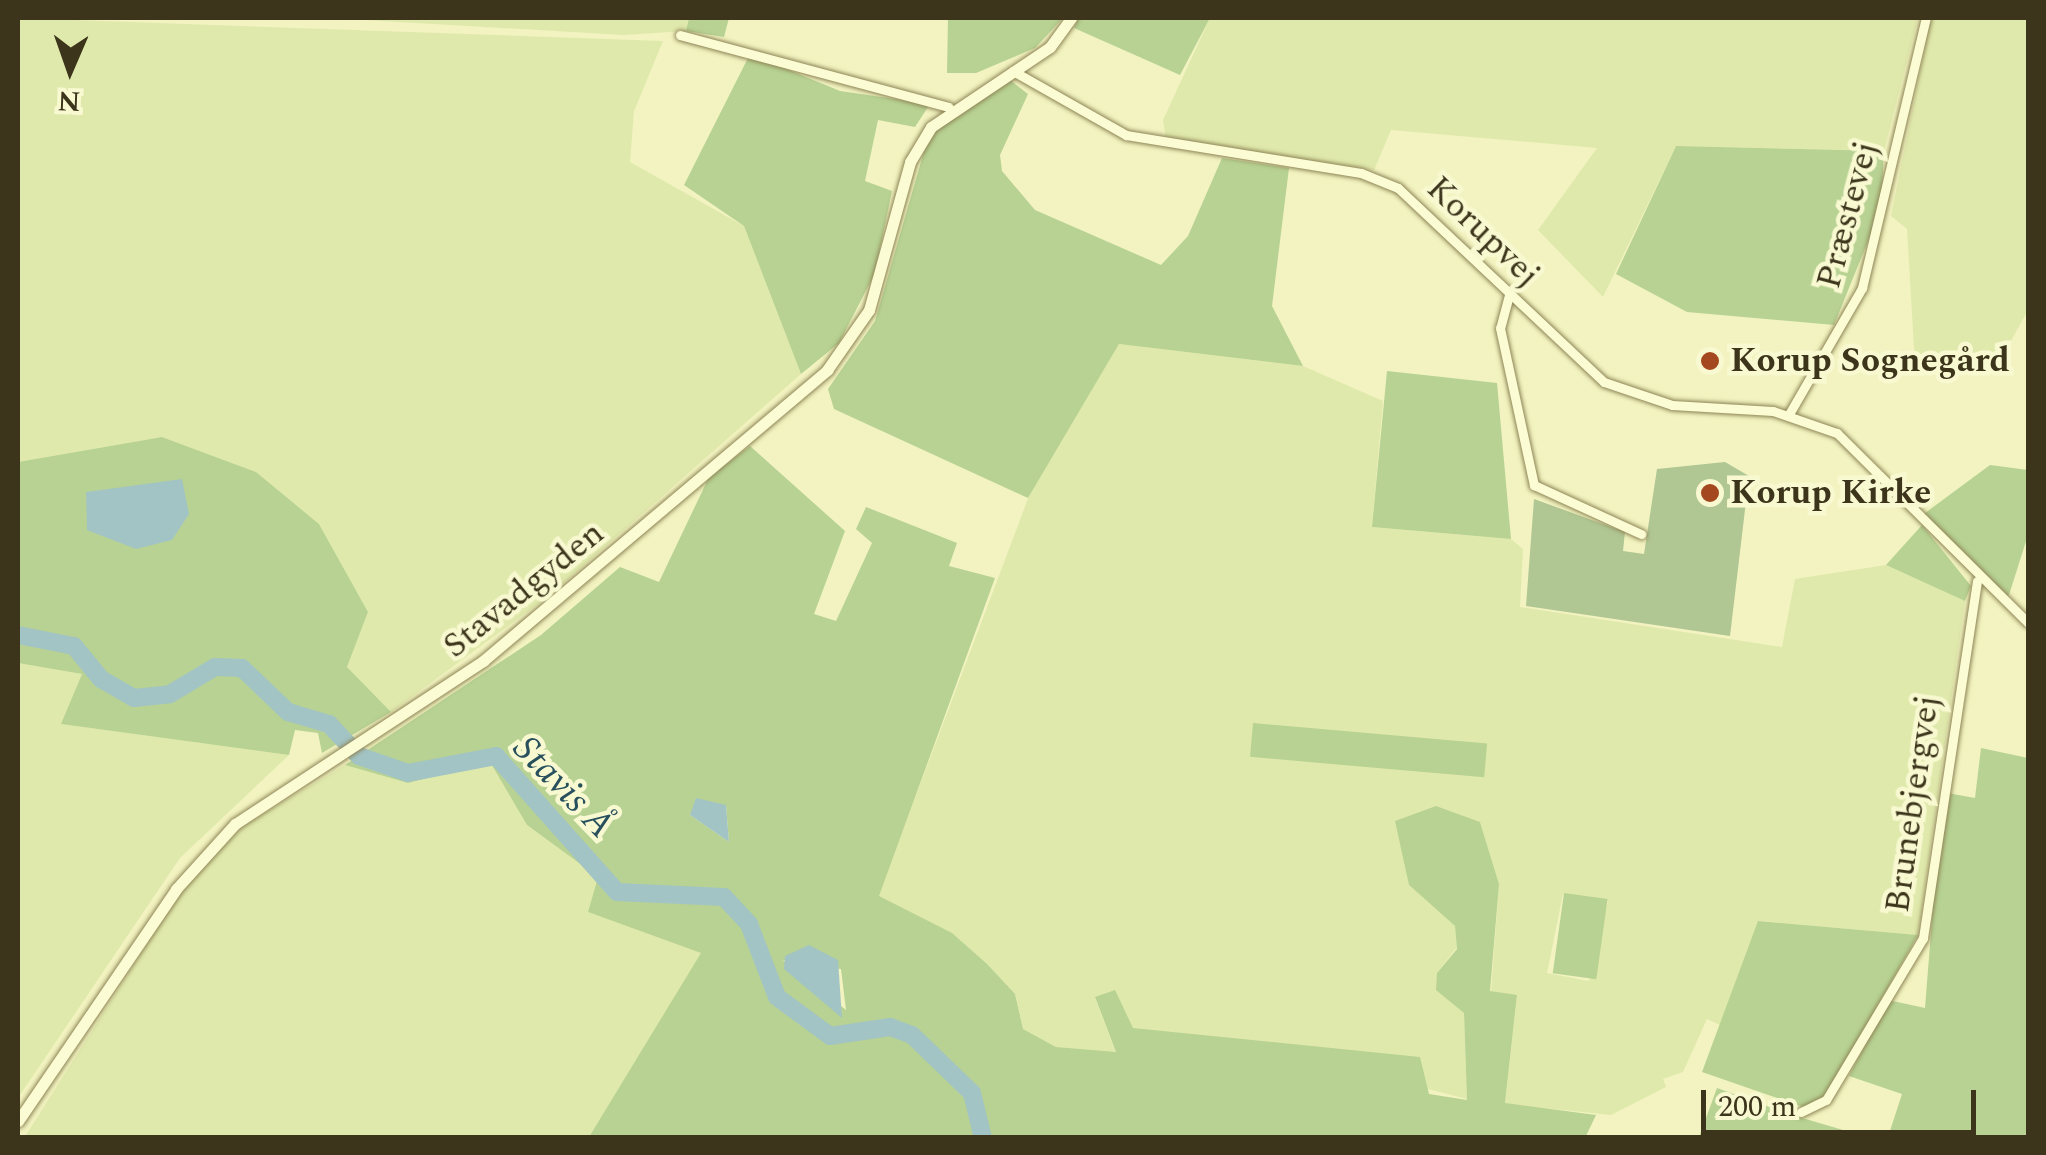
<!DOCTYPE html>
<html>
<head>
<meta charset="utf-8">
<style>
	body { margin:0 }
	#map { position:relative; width:2046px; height:1155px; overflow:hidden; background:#f2f3c0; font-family:Spectral,serif }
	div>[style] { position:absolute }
	.farmland>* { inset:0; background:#e0e9ac }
	.green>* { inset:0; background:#b7d293; transform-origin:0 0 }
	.cemetery>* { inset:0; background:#b0c693 }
	.water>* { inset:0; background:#a3c4c4 }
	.river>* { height:18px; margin:-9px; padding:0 9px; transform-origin:9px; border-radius:9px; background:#a3c4c4 }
	.roads { filter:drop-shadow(0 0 2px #8e8556) drop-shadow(0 0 2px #8e8556) }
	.minor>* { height:9px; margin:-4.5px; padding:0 4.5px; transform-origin:4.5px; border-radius:4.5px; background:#fcfcd4 }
	.tertiary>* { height:11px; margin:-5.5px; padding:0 5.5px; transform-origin:5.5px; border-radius:5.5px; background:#fcfcd4 }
	.dots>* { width:28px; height:28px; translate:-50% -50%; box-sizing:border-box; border:5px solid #f8f9d0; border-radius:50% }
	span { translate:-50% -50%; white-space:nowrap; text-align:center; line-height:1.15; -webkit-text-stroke:9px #f8f9d0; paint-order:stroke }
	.street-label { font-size:35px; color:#3c351c }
	.poi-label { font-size:35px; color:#3c351c; font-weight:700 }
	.left { translate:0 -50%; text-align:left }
	.water-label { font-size:38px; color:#29505d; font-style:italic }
	.frame { position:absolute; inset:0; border:20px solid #3c351c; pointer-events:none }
	.north { position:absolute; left:20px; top:20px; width:100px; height:100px; -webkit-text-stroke:8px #f8f9d0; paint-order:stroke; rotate:182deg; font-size:28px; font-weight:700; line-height:40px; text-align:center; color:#3c351c }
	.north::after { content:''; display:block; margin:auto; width:35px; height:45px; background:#3c351c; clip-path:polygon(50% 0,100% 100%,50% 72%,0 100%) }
	.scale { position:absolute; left:1701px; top:1090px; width:275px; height:45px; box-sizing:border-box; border:5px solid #3c351c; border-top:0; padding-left:12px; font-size:30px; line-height:35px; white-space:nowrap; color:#3c351c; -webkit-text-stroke:8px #f8f9d0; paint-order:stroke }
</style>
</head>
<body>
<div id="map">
	<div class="farmland">
		<i style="clip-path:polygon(18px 18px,663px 41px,634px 111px,630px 162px,744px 226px,801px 374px,550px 595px,391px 712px,347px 667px,368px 612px,319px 524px,256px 472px,162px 437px,18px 462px)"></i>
		<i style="clip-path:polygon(330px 18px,689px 18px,686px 31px,624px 35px)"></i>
		<i style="clip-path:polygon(1210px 18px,1918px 18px,1884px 151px,1676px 146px,1603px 297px,1538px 230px,1597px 148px,1391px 130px,1374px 170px,1166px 139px,1163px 120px)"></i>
		<i style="clip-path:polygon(1931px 18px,2028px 18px,2028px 310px,1996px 368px,1915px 365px,1907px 229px,1891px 216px)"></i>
		<i style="clip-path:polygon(evenodd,1119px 344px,1303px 366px,1383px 401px,1372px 527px,1511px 539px,1523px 549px,1520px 607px,1782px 647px,1795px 579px,1886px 565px,1965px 601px,1918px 935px,1759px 921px,1720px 1025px,1707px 1019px,1683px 1072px,1663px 1079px,1666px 1087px,1611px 1115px,1505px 1104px,1517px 996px,1491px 992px,1499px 884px,1480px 822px,1409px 885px,1455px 926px,1457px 947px,1437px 973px,1464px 1013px,1467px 1099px,1245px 1042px,1132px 1028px,1095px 998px,1116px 1053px,1056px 1047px,1023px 1029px,1015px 994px,878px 896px,1029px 496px,1119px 344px,1563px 894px,1608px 901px,1589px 981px,1547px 973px,1563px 894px)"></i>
		<i style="clip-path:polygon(18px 663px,82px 674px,62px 724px,289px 755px,180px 858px,18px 1098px)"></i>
		<i style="clip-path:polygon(490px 762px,527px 825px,598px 877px,588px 912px,702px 953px,589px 1137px,24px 1138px,182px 889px,243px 826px,345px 765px,408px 783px)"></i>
	</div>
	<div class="green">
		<i style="clip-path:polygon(689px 18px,729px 18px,724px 37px,686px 31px)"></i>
		<i style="clip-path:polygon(948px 18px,1063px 18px,1035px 48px,976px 73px,947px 73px)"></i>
		<i style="clip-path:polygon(1078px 18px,1210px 18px,1180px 75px,1074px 28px)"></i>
		<i style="clip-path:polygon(750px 54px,840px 91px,930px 104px,915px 127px,878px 120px,865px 181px,892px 191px,875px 273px,839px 343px,801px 374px,744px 226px,684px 185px)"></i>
		<i style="clip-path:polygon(1010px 80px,1028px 94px,1000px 155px,1002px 171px,1035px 210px,1161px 265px,1188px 236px,1222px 158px,1289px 168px,1272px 306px,1303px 366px,1119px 344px,1028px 498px,834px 409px,828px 389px,875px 321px,925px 148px,944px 120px)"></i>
		<i style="clip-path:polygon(1676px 146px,1884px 151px,1881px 209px,1834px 325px,1687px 312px,1616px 274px)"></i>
		<i style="clip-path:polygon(1387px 371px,1497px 383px,1511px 539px,1372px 527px)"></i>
		<i style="clip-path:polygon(162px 437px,256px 472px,319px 524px,368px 612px,347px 667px,391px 712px,322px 753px,318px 733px,295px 730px,289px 755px,61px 724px,82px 674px,18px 663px,18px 462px)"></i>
		<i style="clip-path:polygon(evenodd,750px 446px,845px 531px,814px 614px,836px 621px,872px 543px,856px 529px,866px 507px,957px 543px,949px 566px,995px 578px,879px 896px,952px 933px,987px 964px,1015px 994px,1023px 1029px,1056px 1047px,1116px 1052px,1095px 997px,1115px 990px,1133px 1028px,1420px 1057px,1429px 1094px,1467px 1100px,1464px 1013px,1436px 990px,1437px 973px,1457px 949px,1455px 926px,1409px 885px,1395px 821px,1436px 806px,1480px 822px,1499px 884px,1490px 991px,1517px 995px,1505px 1103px,1596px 1115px,1585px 1138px,589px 1137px,701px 953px,588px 912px,598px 877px,527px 825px,490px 762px,408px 783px,345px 765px,541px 635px,620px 567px,659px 582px,709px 477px,750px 446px,726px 805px,729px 842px,690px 815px,726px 805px,750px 446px,783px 960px,841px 969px,846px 1010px,783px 960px)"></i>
		<i style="clip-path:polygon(1990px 465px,2028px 470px,2028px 535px,2009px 595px,1998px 597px,1921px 516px)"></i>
		<i style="clip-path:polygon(1922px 525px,1971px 586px,1965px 601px,1886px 565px)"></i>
		<i style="left:1253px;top:723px;width:235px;height:34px;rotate:5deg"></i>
		<i style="clip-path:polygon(1981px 748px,2028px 758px,2028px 1137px,1888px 1137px,1902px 1094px,1849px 1076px,1888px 1000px,1925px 1008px,1942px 792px,1975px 798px)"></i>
		<i style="left:1564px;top:893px;width:44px;height:81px;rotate:8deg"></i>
		<i style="clip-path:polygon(1758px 921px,1918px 935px,1824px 1099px,1806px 1108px,1702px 1072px)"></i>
		<i style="clip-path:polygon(1717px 1088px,1792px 1115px,1867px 1137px,1699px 1137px)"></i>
	</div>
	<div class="cemetery">
		<i style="clip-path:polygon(1725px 462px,1749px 476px,1730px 636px,1526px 606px,1534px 499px,1625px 532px,1623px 551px,1644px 554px,1657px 469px)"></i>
	</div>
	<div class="water">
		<i style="clip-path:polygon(182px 479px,189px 514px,172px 540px,136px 549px,87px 530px,86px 492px)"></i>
		<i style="clip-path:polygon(696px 798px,726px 805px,729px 842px,690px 815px)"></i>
		<i style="clip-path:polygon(809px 945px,838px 960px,842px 1018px,784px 969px,785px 956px)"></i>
	</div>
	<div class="river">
		<i style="left:18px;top:635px;width:57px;rotate:11.1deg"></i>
		<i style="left:74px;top:646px;width:43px;rotate:50.7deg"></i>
		<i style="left:101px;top:679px;width:38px;rotate:30deg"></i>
		<i style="left:134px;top:698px;width:36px;rotate:-6deg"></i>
		<i style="left:170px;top:694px;width:52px;rotate:-31deg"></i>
		<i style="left:215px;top:667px;width:27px;rotate:2deg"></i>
		<i style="left:242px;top:668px;width:64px;rotate:43.7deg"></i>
		<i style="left:288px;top:712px;width:43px;rotate:16.3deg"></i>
		<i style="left:329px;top:724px;width:44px;rotate:46.8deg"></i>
		<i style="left:359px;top:756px;width:52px;rotate:19.1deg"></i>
		<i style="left:408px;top:773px;width:90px;rotate:-10.9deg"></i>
		<i style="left:496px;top:756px;width:182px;rotate:48.3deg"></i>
		<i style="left:617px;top:892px;width:107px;rotate:2.7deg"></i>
		<i style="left:724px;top:897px;width:37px;rotate:47deg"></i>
		<i style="left:749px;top:924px;width:78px;rotate:69deg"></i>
		<i style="left:777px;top:997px;width:66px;rotate:36.3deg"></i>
		<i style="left:830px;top:1036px;width:61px;rotate:-8.5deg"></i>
		<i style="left:890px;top:1027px;width:23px;rotate:20deg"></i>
		<i style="left:912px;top:1035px;width:83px;rotate:44deg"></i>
		<i style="left:972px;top:1093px;width:46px;rotate:76.3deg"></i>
	</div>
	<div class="roads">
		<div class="minor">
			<i style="left:680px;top:35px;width:278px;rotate:15deg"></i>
			<i style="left:1013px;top:71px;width:130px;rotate:29.5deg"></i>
			<i style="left:1126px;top:135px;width:238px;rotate:9.2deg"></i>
			<i style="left:1361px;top:173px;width:40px;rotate:22deg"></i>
			<i style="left:1398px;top:188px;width:283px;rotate:43.3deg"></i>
			<i style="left:1604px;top:382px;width:72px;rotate:18.7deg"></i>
			<i style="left:1672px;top:405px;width:101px;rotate:3.4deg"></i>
			<i style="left:1773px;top:411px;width:68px;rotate:19deg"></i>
			<i style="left:1837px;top:433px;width:269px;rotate:44.8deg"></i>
			<i style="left:1509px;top:295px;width:34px;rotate:105deg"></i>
			<i style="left:1500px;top:328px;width:161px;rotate:77.8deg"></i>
			<i style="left:1534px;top:485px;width:118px;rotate:24.6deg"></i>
			<i style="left:1789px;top:414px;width:146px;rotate:-59.9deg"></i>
			<i style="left:1862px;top:288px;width:277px;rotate:-76.7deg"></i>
			<i style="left:1801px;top:1112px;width:28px;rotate:-26deg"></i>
			<i style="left:1826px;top:1100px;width:189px;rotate:-59.1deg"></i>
			<i style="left:1923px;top:938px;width:361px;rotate:-81.4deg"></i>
		</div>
		<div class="tertiary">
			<i style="left:18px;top:1121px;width:281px;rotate:-55.7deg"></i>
			<i style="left:176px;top:889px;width:88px;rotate:-47.8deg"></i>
			<i style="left:235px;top:824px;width:297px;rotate:-33.3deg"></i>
			<i style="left:483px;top:661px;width:451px;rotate:-40.2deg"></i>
			<i style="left:827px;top:370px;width:73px;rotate:-55deg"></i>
			<i style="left:869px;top:310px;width:154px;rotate:-74.5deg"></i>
			<i style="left:910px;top:162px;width:41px;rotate:-59deg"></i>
			<i style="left:931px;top:127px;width:143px;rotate:-33.9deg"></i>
			<i style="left:1050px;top:47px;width:36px;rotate:-54deg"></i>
		</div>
	</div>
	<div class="dots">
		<i style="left:1710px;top:361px;background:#a4481f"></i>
		<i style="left:1710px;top:493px;background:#a4481f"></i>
	</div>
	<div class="street-label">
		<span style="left:1848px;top:215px;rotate:-75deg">Præstevej</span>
		<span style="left:1483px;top:232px;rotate:44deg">Korupvej</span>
		<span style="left:524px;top:590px;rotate:-39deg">Stavadgyden</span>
		<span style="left:1913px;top:804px;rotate:-82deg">Brunebjergvej</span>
	</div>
	<div class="poi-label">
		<span class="left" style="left:1730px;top:361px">Korup Sognegård</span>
		<span class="left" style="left:1730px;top:493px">Korup Kirke</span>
	</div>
	<div class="water-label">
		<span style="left:563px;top:788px;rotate:46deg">Stavis Å</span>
	</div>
	<div class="frame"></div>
	<div class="north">N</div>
	<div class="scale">200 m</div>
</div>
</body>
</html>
